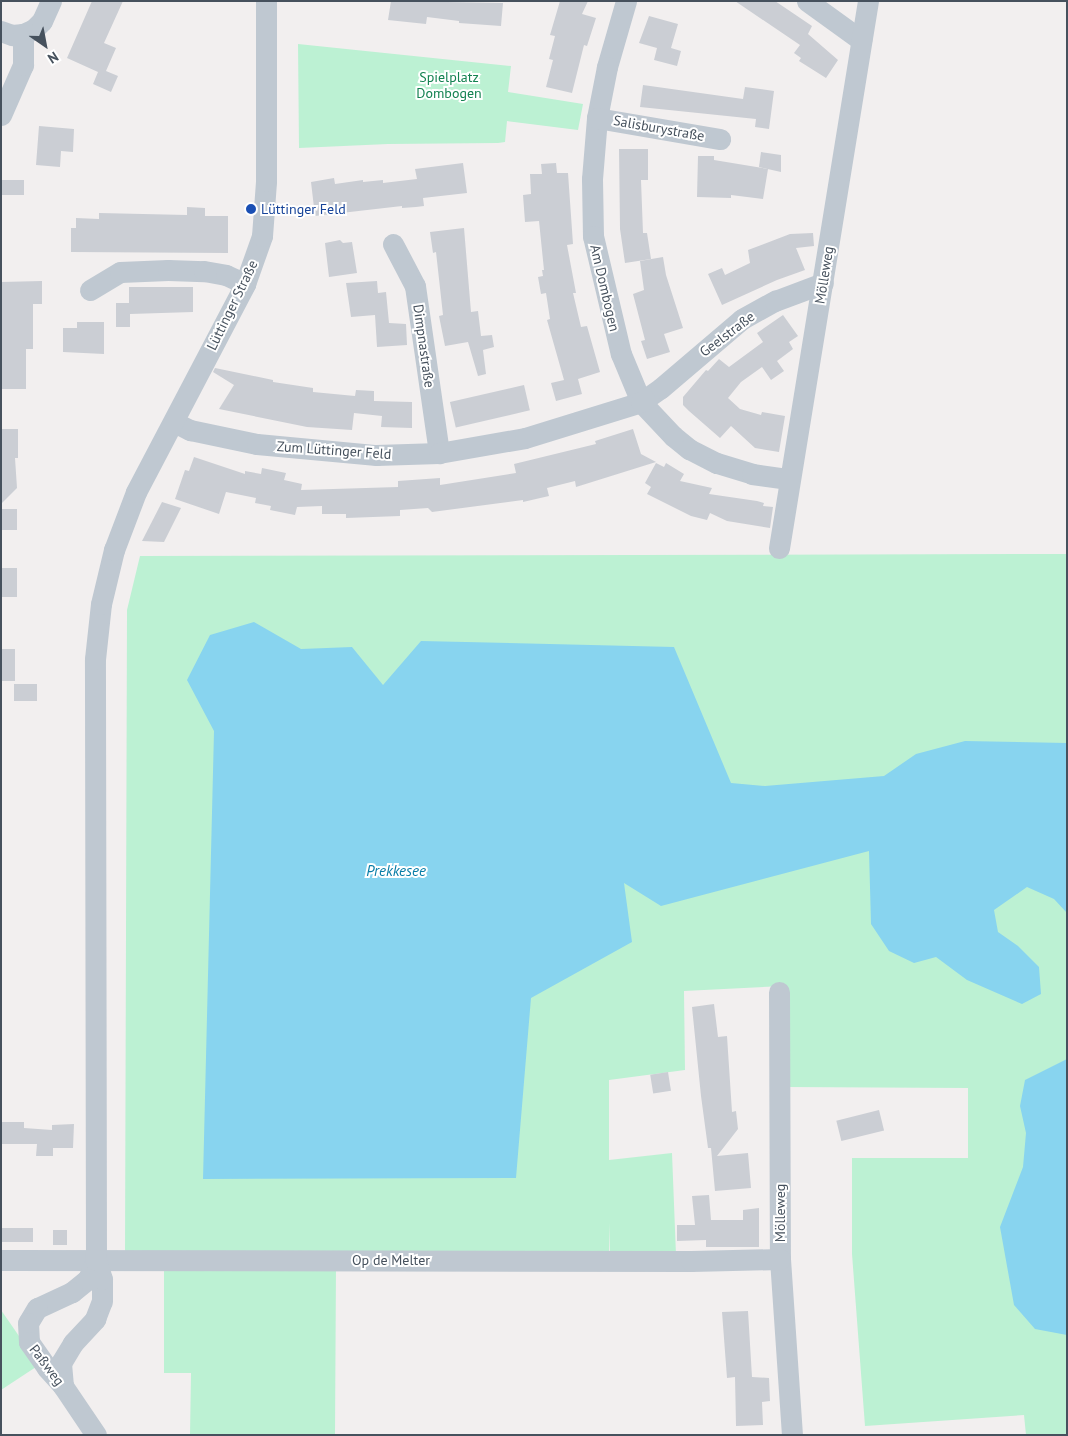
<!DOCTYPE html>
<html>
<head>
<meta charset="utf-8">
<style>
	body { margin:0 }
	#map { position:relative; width:1068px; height:1436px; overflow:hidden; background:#f2efef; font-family:"PT Sans",sans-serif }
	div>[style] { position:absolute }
	.green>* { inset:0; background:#bcf1d3 }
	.water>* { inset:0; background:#88d4ef }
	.building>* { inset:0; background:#cbced4; transform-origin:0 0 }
	.street>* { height:21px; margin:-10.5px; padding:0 10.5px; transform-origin:10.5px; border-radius:10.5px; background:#bfc8d1 }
	.dots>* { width:14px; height:14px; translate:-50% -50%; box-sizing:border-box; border:2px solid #fff; border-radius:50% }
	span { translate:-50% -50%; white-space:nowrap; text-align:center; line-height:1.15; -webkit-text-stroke:4px #fff; paint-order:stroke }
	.park-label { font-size:14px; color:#148251 }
	.street-label { font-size:14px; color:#46515d }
	.transit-label { font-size:14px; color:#164399 }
	.left { translate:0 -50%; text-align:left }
	.water-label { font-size:15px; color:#087da7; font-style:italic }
	.frame { position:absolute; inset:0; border:2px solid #46515d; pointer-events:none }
	.north { position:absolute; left:20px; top:20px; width:50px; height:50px; -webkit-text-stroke:4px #fff; paint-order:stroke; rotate:147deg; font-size:14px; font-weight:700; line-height:20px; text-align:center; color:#46515d }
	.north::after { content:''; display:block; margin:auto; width:18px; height:22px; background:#46515d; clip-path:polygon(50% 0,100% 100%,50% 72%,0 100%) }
</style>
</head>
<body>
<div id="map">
	<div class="green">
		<i style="clip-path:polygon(298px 44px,511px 66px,508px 92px,583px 104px,578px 130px,507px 121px,505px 142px,498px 143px,388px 144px,299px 148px)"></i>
		<i style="clip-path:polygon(1067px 554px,1067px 1435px,1026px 1435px,1024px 1415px,865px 1426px,852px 1254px,852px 1158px,968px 1158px,968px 1088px,786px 1087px,784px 986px,684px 991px,685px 1070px,609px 1080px,609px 1160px,672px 1153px,676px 1255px,610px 1255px,609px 1223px,609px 1255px,125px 1253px,127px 610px,140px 556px)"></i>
		<i style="clip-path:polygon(164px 1266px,336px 1266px,335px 1435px,190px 1435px,191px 1373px,164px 1373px)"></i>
		<i style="clip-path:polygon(1px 1310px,39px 1365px,1px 1390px)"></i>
	</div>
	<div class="water">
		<i style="clip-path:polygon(254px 622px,301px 649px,352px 647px,383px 685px,421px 641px,674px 647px,731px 783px,765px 786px,884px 776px,916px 754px,965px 741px,1067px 743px,1067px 913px,1054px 899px,1027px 887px,994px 910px,998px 932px,1018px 946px,1039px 967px,1041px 994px,1022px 1004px,967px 980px,936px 957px,914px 963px,889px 951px,871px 924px,869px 851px,661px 906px,624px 883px,632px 942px,531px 998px,516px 1178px,203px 1179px,214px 731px,187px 680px,210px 635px)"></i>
		<i style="clip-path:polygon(1067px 1059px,1067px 1335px,1035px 1329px,1014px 1305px,1000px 1227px,1023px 1167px,1026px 1133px,1020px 1106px,1025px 1080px)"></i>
	</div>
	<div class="building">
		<i style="clip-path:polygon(92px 1px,123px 1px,104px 43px,116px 48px,106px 71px,118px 76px,111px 92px,93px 84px,98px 72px,67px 58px)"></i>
		<i style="clip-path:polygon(391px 1px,503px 3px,501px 26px,459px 23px,459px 21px,427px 17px,426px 24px,388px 20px)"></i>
		<i style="clip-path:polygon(560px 1px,588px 1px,582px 14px,596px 18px,587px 46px,584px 45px,572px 93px,546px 87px,553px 60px,549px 59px,555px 36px,550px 35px)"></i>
		<i style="clip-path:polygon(735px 1px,775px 1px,812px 26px,808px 34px,838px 60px,826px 78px,799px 61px,801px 58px,794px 53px,800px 45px)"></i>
		<i style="clip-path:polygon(649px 16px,678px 24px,671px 48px,681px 51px,677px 66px,654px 60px,657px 48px,639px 43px)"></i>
		<i style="clip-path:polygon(643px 85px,743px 99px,745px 87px,774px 91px,769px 129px,755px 127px,756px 119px,640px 107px)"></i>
		<i style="clip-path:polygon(39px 126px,74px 129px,73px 152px,61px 151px,60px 167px,36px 165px)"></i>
		<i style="clip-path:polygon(619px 149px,648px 149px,648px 180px,641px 180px,643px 233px,647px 233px,651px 259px,625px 263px,620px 229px)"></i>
		<i style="clip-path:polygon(761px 152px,781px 155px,781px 172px,759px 167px)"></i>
		<i style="clip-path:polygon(698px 156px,714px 156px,714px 160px,768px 169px,763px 199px,731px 195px,731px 198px,697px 197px)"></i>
		<i style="clip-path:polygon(463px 163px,467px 193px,423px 198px,424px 206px,416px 207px,402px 208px,402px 206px,315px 216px,311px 182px,334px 178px,335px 184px,363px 180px,363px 182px,383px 180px,383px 183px,417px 179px,415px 169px)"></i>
		<i style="clip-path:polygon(556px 163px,557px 173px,568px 173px,573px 244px,567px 245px,576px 293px,573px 293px,581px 327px,587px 326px,600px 372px,578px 379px,582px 394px,556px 401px,551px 383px,564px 380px,547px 320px,550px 319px,546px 293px,541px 294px,538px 277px,543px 276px,542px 270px,544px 270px,539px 221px,525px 222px,523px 195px,531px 194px,530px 174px,542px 174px,541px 164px)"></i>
		<i style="left:1px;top:180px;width:23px;height:15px"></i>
		<i style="clip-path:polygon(187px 207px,205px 208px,205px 216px,228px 216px,228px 253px,71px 252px,71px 228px,76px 228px,76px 218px,99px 219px,99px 213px,187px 215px)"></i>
		<i style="clip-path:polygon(464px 228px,471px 312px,478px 311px,481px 336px,492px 335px,494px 347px,483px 350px,486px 374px,478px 376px,468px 342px,445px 346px,439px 316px,443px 315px,436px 252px,433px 253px,430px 232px)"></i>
		<i style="clip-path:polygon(813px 233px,814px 246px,796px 248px,805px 270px,777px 280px,722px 305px,708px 274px,722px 268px,725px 275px,750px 263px,748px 250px,790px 234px)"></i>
		<i style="clip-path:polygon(340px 240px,343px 243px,352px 242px,357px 273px,329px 277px,325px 243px)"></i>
		<i style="clip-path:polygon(663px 257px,666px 275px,683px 328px,664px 334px,670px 352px,647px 359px,641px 341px,645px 340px,633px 294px,644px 290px,640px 261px)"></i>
		<i style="clip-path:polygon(42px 281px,42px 304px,33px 304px,33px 349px,26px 349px,26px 389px,1px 389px,1px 282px)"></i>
		<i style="clip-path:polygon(377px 281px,378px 293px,386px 292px,389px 323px,406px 324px,407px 345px,377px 347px,375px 315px,351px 317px,346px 283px)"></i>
		<i style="clip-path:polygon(129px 287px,193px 287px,193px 312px,130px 314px,130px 327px,116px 327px,116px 303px,129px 303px)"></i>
		<i style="clip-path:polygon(783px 315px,798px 336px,789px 342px,793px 349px,777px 361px,784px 371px,771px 380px,762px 367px,741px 382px,728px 398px,740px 409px,761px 415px,762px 412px,785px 416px,779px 452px,755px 448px,731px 426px,720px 438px,689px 411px,683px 405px,683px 397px,706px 370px,708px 371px,719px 359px,729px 367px,763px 342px,757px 333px)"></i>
		<i style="clip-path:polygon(77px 322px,104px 322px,104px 354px,63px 352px,63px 328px,77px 328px)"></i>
		<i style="clip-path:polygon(215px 368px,273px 380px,273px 382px,313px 388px,313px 392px,355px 396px,356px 390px,374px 391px,374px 401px,412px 402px,412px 428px,381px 427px,382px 416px,354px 413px,352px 430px,307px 427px,219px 409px,234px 385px,213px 372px)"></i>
		<i style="left:524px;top:385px;width:26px;height:76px;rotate:77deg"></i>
		<i style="clip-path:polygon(1px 429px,18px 429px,18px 458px,15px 458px,17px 488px,1px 504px)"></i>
		<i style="clip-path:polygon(633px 429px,641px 454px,656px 462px,576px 487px,575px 481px,547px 488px,549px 496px,523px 502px,523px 500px,432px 512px,428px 508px,400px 510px,400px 516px,346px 518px,346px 514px,322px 514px,322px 506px,297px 507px,295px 515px,270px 510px,271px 506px,255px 503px,256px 498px,226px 492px,219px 514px,175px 499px,185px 470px,189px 471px,194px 457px,245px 474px,245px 471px,261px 474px,262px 468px,286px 473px,284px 480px,302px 484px,301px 490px,398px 487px,398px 481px,440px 478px,440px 485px,516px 473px,514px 464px,596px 444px,595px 441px)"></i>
		<i style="clip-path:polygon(656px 463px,664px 467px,666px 463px,684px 474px,680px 481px,712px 488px,709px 494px,757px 501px,764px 503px,763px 506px,773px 507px,770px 528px,727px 521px,710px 513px,707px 520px,691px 516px,647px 494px,651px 487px,645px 483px)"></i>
		<i style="clip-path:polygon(162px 502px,181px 508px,164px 542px,142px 541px)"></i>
		<i style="left:1px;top:509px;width:16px;height:21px"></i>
		<i style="left:1px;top:568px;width:16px;height:29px"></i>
		<i style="left:1px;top:649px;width:14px;height:32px"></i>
		<i style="left:14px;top:684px;width:23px;height:17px"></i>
		<i style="clip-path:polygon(714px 1004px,718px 1037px,727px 1036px,732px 1112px,736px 1111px,738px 1129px,717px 1156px,748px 1153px,751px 1188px,715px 1191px,711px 1148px,708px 1148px,701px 1096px,692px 1007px)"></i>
		<i style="left:668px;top:1072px;width:19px;height:18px;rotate:81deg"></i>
		<i style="left:879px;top:1110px;width:21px;height:44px;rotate:76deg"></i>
		<i style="clip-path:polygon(1px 1122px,24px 1122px,24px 1128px,52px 1130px,52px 1125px,74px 1124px,73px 1148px,53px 1148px,53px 1156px,36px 1156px,37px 1144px,1px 1144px)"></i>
		<i style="clip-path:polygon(709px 1195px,711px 1220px,743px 1220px,743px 1210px,759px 1208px,759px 1247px,706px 1247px,706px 1240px,677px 1241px,677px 1225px,695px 1225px,692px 1196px)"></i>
		<i style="left:1px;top:1228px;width:32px;height:14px"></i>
		<i style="left:53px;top:1230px;width:14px;height:15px"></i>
		<i style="clip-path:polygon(748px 1311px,752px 1377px,769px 1378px,770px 1401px,762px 1402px,763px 1425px,736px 1426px,735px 1377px,727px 1378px,722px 1312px)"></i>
	</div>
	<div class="street">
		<i style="left:626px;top:1px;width:69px;rotate:106.1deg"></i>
		<i style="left:607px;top:67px;width:52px;rotate:101.1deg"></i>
		<i style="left:597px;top:118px;width:61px;rotate:94.7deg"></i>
		<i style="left:592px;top:179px;width:57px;rotate:89deg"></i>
		<i style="left:593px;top:236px;width:121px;rotate:76.7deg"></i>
		<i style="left:621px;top:354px;width:52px;rotate:67.4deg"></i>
		<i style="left:641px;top:402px;width:47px;rotate:46.7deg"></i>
		<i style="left:673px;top:436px;width:21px;rotate:39deg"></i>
		<i style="left:689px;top:449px;width:31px;rotate:27deg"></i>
		<i style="left:717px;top:463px;width:37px;rotate:17deg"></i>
		<i style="left:752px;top:474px;width:37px;rotate:8deg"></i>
		<i style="left:807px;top:1px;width:67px;rotate:35.8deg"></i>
		<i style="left:1px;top:31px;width:12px;rotate:20deg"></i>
		<i style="left:12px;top:35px;width:11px;rotate:-5deg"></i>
		<i style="left:23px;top:34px;width:12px;rotate:-24deg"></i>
		<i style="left:34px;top:29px;width:11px;rotate:-45deg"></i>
		<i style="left:42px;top:21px;width:22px;rotate:-66deg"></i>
		<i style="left:1px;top:115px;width:55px;rotate:-66.3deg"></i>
		<i style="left:23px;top:65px;width:31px;rotate:-90deg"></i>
		<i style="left:597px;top:118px;width:125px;rotate:9.7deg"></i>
		<i style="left:393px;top:244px;width:47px;rotate:62.4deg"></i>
		<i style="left:415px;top:286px;width:169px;rotate:81.8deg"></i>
		<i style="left:90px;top:290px;width:35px;rotate:-31deg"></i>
		<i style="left:120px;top:272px;width:48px;rotate:-2.4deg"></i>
		<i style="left:168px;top:270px;width:36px;rotate:2deg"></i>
		<i style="left:204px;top:271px;width:22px;rotate:10deg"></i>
		<i style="left:226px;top:275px;width:21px;rotate:25deg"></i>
		<i style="left:174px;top:422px;width:18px;rotate:27deg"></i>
		<i style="left:190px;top:430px;width:68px;rotate:11.8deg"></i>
		<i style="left:257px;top:444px;width:120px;rotate:5.3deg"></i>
		<i style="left:376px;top:455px;width:63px;rotate:-1.8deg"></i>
		<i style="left:439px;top:453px;width:87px;rotate:-9.9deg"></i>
		<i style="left:525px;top:438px;width:121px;rotate:-17.2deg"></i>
		<i style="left:641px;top:402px;width:24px;rotate:-35deg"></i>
		<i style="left:661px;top:388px;width:106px;rotate:-40.4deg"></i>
		<i style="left:742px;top:319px;width:38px;rotate:-29deg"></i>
		<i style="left:775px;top:301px;width:51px;rotate:-20.6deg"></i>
		<i style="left:779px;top:548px;width:554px;rotate:-80.76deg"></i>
		<i style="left:779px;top:992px;width:267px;rotate:89.8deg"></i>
		<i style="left:780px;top:1259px;width:176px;rotate:86.1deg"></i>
		<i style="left:1px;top:1260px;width:690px;rotate:0.08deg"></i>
		<i style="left:691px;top:1261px;width:89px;rotate:-1.3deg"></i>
		<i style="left:96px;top:1260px;width:21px;rotate:113deg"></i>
		<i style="left:88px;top:1279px;width:21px;rotate:141deg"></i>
		<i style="left:72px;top:1292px;width:38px;rotate:155deg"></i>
		<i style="left:37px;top:1308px;width:17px;rotate:121deg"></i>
		<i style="left:28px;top:1323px;width:19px;rotate:87deg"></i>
		<i style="left:29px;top:1342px;width:32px;rotate:55deg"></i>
		<i style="left:47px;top:1368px;width:24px;rotate:48deg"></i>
		<i style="left:63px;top:1386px;width:59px;rotate:56deg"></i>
		<i style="left:63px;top:1386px;width:23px;rotate:-95deg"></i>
		<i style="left:61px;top:1363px;width:23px;rotate:-59deg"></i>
		<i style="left:73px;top:1343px;width:33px;rotate:-47deg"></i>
		<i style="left:95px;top:1319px;width:19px;rotate:-69deg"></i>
		<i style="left:102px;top:1301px;width:22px;rotate:-90deg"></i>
		<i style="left:102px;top:1279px;width:20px;rotate:-108deg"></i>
		<i style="left:96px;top:1260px;width:601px;rotate:-90.1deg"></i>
		<i style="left:95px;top:659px;width:55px;rotate:-83.8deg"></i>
		<i style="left:101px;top:604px;width:56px;rotate:-76.5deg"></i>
		<i style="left:114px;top:550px;width:62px;rotate:-69.2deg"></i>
		<i style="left:136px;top:492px;width:235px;rotate:-62.3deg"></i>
		<i style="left:245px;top:284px;width:51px;rotate:-70.5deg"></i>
		<i style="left:262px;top:236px;width:55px;rotate:-85.8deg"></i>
		<i style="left:266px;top:181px;width:180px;rotate:-90deg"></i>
	</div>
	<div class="dots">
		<i style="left:251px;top:209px;background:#1a4fb4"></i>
	</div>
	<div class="park-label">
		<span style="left:449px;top:85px">Spielplatz<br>Dombogen</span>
	</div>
	<div class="street-label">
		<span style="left:659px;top:128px;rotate:10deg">Salisburystraße</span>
		<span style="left:824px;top:275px;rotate:-81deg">Mölleweg</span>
		<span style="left:605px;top:288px;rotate:77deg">Am Dombogen</span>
		<span style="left:232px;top:305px;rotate:-64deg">Lüttinger Straße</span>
		<span style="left:727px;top:334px;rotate:-37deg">Geelstraße</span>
		<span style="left:424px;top:346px;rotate:82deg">Dimpnastraße</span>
		<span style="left:334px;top:450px;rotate:4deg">Zum Lüttinger Feld</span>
		<span style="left:780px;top:1213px;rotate:-90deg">Mölleweg</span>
		<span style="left:391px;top:1260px">Op de Melter</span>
		<span style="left:47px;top:1365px;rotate:53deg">Paßweg</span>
	</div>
	<div class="transit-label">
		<span class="left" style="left:261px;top:209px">Lüttinger Feld</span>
	</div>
	<div class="water-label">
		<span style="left:396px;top:871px">Prekkesee</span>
	</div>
	<div class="frame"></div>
	<div class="north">N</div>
</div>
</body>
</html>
